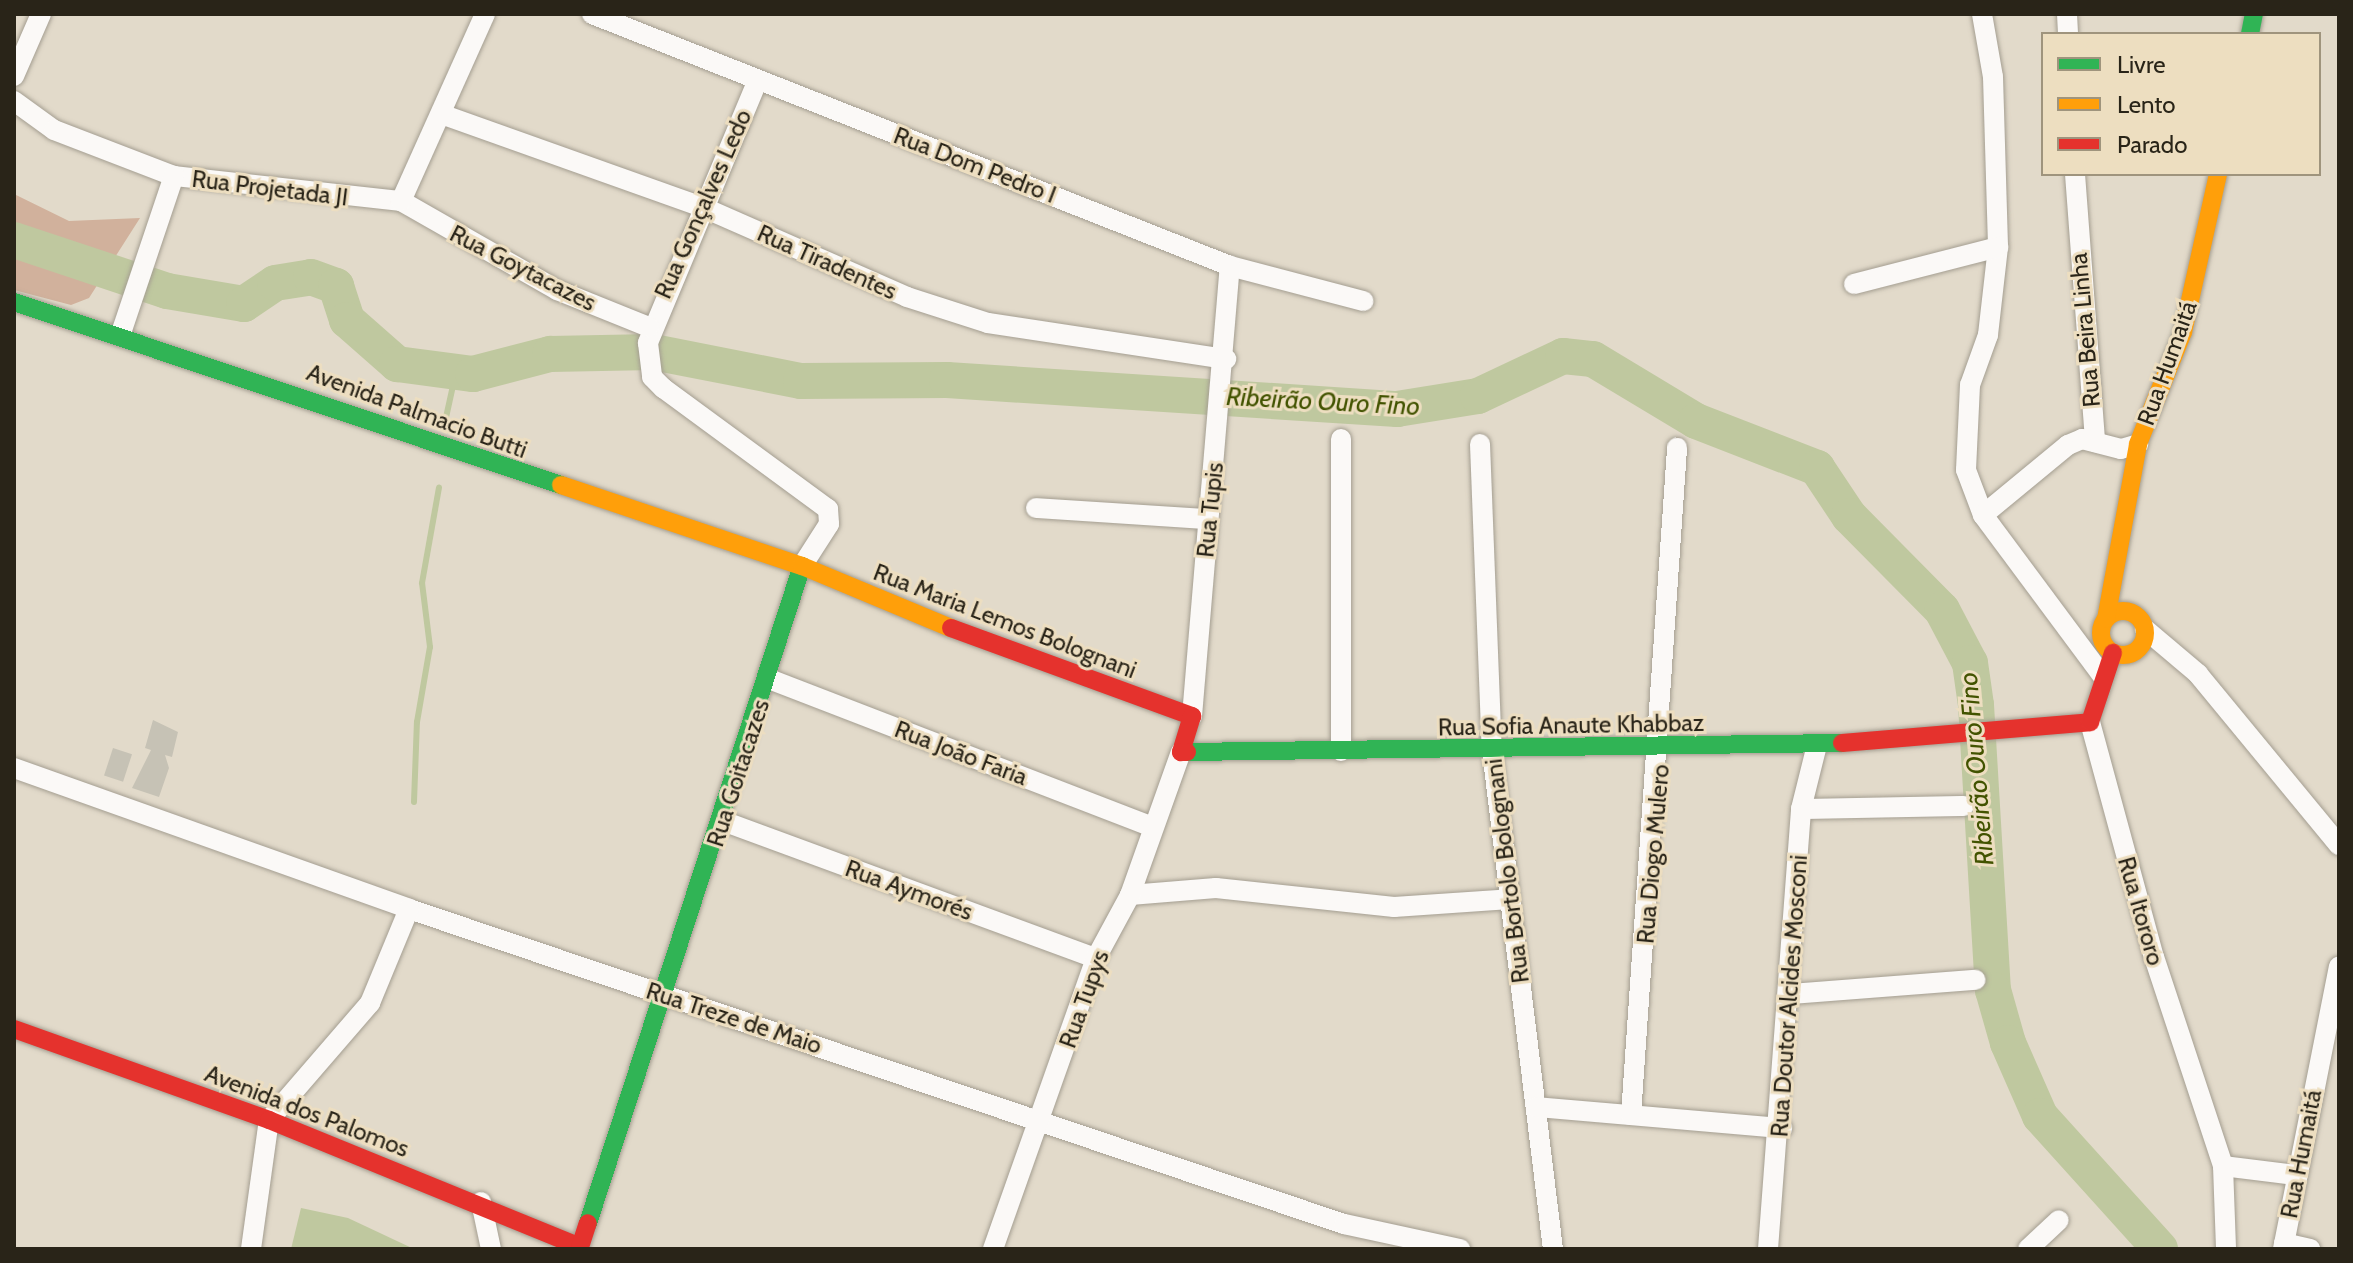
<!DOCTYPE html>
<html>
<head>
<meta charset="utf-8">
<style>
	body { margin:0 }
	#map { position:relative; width:2353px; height:1263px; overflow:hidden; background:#e2daca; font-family:Cabin,sans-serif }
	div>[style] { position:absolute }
	.forest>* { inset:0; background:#d1b19c }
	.water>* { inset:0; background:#bfc89f }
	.stream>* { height:6px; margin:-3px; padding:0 3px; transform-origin:3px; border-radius:3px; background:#bfc89f }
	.river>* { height:36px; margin:-18px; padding:0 18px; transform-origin:18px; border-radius:18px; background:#bfc89f }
	.building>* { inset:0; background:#c6c2b5; transform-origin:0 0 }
	.roads { filter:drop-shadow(0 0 2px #a49e91) drop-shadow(0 0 2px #a49e91) }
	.street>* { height:20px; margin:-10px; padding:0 10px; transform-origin:10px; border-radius:10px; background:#fbf9f7 }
	.fast>* { height:18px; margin:-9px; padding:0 9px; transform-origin:9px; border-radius:9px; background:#30b455 }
	.slow>* { height:18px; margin:-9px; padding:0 9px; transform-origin:9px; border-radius:9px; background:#ff9f0a }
	.slow>.ring { margin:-9px; padding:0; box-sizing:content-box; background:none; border:18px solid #ff9f0a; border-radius:50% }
	.jam>* { height:18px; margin:-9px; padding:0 9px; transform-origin:9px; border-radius:9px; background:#e5322d }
	span { translate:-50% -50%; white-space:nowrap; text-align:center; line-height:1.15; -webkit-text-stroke:6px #eddec0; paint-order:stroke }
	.street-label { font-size:24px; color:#292418 }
	.water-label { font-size:26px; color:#425300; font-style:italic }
	.frame { position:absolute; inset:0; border:16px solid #292418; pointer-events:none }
	.legend { position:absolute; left:2041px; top:32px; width:280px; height:144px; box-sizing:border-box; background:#eddec0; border:2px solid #9f947d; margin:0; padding:10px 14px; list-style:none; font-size:24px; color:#292418 }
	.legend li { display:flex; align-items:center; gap:16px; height:40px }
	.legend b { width:40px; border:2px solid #9f947d }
</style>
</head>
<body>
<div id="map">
	<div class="forest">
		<i style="clip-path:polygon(14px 194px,69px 221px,140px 218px,89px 298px,71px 305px,14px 290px)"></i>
	</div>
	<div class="water">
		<i style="clip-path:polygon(301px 1208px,348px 1218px,414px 1249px,291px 1249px)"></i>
	</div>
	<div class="stream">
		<i style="left:445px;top:422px;width:51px;rotate:-77.6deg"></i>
		<i style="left:414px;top:802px;width:80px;rotate:-87.9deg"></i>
		<i style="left:417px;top:722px;width:76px;rotate:-80.2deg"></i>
		<i style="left:430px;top:647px;width:64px;rotate:-97.1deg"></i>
		<i style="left:422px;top:583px;width:97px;rotate:-79.9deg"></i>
	</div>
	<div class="river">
		<i style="left:14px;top:240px;width:161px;rotate:18.4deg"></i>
		<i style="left:167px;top:291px;width:78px;rotate:9.6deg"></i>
		<i style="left:244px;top:304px;width:37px;rotate:-34deg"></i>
		<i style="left:275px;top:283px;width:36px;rotate:-9deg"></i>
		<i style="left:311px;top:277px;width:27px;rotate:20deg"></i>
		<i style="left:336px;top:286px;width:36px;rotate:72deg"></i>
		<i style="left:347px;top:320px;width:67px;rotate:41.3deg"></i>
		<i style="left:397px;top:364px;width:77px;rotate:7.5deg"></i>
		<i style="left:473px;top:374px;width:80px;rotate:-14.6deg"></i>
		<i style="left:550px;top:354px;width:103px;rotate:-1.1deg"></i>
		<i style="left:653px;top:352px;width:151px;rotate:11.1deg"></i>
		<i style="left:801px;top:381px;width:146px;rotate:-0.4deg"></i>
		<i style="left:947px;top:380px;width:451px;rotate:3.7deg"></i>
		<i style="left:1397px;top:409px;width:82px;rotate:-9.1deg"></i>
		<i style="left:1478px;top:396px;width:94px;rotate:-25.2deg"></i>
		<i style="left:1563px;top:356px;width:30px;rotate:6deg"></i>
		<i style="left:1593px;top:359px;width:120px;rotate:31deg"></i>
		<i style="left:1696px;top:421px;width:130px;rotate:21.2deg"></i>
		<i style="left:1817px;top:468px;width:58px;rotate:56.3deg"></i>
		<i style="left:1849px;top:516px;width:132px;rotate:45.3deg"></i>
		<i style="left:1942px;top:610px;width:60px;rotate:62.2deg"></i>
		<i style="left:1970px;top:663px;width:42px;rotate:81.9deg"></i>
		<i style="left:1976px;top:705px;width:286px;rotate:86.6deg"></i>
		<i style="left:1993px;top:990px;width:55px;rotate:74.2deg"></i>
		<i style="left:2008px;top:1043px;width:80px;rotate:66.3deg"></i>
		<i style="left:2040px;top:1116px;width:179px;rotate:47.9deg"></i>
	</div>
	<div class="building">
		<i style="clip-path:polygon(153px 720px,178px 732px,172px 757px,165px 755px,169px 768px,159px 797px,132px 788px,151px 750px,145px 748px)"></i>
		<i style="left:113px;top:748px;width:20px;height:29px;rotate:18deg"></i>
	</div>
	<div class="roads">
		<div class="street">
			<i style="left:592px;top:14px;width:686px;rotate:21.55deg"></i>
			<i style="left:1230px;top:266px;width:138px;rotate:14.7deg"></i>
			<i style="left:1982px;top:14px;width:64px;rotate:80.1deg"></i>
			<i style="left:1993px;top:77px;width:170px;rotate:88.3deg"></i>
			<i style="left:1998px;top:247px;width:89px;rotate:96.5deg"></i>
			<i style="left:1988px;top:335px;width:53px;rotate:109.8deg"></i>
			<i style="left:1970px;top:385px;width:85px;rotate:92.7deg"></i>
			<i style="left:1966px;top:470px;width:48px;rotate:69.3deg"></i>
			<i style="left:1983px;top:515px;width:199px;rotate:53.4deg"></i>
			<i style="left:2067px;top:14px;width:20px;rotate:87deg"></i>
			<i style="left:14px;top:76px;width:68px;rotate:-66.5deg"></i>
			<i style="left:757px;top:82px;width:283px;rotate:112.7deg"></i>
			<i style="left:648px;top:343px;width:34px;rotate:83deg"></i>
			<i style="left:652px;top:377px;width:16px;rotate:45deg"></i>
			<i style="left:663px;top:388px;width:205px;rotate:36.3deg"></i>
			<i style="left:828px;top:509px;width:15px;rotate:86deg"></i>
			<i style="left:829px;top:524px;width:50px;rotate:122.7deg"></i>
			<i style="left:14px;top:101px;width:49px;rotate:35.9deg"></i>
			<i style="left:54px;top:130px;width:129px;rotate:21deg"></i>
			<i style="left:174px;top:176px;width:228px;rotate:6.3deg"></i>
			<i style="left:441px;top:114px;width:275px;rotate:19.6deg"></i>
			<i style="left:700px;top:206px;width:226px;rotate:23.7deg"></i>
			<i style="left:907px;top:297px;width:85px;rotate:17.8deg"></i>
			<i style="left:988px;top:323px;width:241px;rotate:8.6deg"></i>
			<i style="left:2075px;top:174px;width:269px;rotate:85.7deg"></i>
			<i style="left:401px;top:201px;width:180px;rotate:29.7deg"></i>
			<i style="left:557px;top:290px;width:99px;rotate:21.9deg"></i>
			<i style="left:401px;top:201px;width:205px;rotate:-65.8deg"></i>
			<i style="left:1854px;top:284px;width:149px;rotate:-14.4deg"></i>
			<i style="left:120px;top:336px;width:169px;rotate:-71.4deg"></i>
			<i style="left:1341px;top:439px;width:312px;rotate:90deg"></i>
			<i style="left:1480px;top:444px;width:307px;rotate:87.8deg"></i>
			<i style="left:1492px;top:751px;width:502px;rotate:83.02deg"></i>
			<i style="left:1036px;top:508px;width:171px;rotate:3.7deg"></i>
			<i style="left:1983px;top:515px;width:110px;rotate:-39.5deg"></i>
			<i style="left:2068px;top:445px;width:15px;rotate:-23deg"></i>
			<i style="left:2082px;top:439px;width:40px;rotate:14.4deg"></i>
			<i style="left:2121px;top:449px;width:18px;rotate:-16deg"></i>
			<i style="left:2145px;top:629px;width:70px;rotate:40.3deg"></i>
			<i style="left:2198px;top:674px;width:222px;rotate:50.5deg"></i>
			<i style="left:769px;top:679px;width:412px;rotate:21.1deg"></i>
			<i style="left:1192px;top:716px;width:452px;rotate:-85.2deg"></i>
			<i style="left:2090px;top:722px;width:244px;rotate:74.8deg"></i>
			<i style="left:2154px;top:957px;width:220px;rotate:71.7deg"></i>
			<i style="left:2223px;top:1166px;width:83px;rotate:87.9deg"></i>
			<i style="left:14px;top:768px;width:419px;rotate:19.6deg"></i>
			<i style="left:409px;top:909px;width:987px;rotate:18.62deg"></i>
			<i style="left:1344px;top:1224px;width:119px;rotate:12.2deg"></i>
			<i style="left:1801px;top:809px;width:163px;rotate:-1.1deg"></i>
			<i style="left:723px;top:821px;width:397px;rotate:20.2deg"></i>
			<i style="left:1130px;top:895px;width:86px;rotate:-4.7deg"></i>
			<i style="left:1216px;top:888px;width:179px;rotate:6.1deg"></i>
			<i style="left:1394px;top:907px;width:116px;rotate:-3.9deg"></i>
			<i style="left:1791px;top:994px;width:185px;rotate:-4.4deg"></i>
			<i style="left:1536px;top:1107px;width:247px;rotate:4.9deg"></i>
			<i style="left:1631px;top:1115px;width:669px;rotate:-86.05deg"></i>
			<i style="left:2223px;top:1166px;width:73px;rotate:7.1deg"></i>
			<i style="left:481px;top:1202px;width:48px;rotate:78deg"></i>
			<i style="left:2284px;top:1243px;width:27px;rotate:13deg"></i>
			<i style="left:251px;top:1249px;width:130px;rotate:-82.1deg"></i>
			<i style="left:269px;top:1120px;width:155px;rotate:-49.2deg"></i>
			<i style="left:370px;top:1003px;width:102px;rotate:-67.5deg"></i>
			<i style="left:993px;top:1249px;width:309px;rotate:-70.5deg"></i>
			<i style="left:1096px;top:958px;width:72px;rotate:-61.6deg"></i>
			<i style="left:1130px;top:895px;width:152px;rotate:-70.4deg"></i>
			<i style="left:1768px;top:1249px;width:441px;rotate:-85.7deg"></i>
			<i style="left:1801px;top:809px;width:66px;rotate:-76deg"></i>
			<i style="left:2028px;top:1249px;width:42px;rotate:-43.1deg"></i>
			<i style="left:2283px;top:1249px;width:288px;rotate:-78.8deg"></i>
		</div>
		<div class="fast">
			<i style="left:2250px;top:34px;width:20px;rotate:-79deg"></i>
			<i style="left:14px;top:302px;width:577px;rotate:18.5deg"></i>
			<i style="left:1187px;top:752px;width:655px;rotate:-0.79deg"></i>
			<i style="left:588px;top:1223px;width:691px;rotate:-71.96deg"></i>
		</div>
		<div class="slow">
			<i style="left:561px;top:485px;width:254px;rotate:18.6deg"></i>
			<i style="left:802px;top:566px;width:161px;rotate:22.6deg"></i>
			<i class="ring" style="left:2101px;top:611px;width:26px;height:26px"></i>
			<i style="left:2106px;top:619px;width:178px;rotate:-79.6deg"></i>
			<i style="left:2138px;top:444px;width:121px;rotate:-68.1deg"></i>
			<i style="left:2183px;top:332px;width:162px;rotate:-77.5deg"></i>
		</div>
		<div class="jam">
			<i style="left:951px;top:628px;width:257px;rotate:20.1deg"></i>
			<i style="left:1192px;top:716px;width:38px;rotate:107deg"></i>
			<i style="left:1181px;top:752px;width:6px"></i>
			<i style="left:1842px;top:743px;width:249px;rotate:-4.8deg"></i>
			<i style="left:2090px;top:722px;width:73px;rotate:-71.6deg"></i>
			<i style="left:14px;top:1029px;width:271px;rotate:19.6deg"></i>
			<i style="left:269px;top:1120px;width:336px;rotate:22.2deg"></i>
			<i style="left:580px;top:1247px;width:25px;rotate:-72deg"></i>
		</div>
	</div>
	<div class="street-label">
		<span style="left:975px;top:165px;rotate:21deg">Rua Dom Pedro I</span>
		<span style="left:270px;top:188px;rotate:7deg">Rua Projetada JI</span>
		<span style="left:703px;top:204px;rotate:-66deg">Rua Gonçalves Ledo</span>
		<span style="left:827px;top:262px;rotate:24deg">Rua Tiradentes</span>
		<span style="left:523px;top:268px;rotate:27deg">Rua Goytacazes</span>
		<span style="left:2085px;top:330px;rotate:-95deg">Rua Beira Linha</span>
		<span style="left:2167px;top:363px;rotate:-70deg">Rua Humaitá</span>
		<span style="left:417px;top:411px;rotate:20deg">Avenida Palmacio Butti</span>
		<span style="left:1210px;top:510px;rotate:-84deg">Rua Tupis</span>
		<span style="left:1005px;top:621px;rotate:21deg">Rua Maria Lemos Bolognani</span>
		<span style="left:1571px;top:725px;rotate:-1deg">Rua Sofia Anaute Khabbaz</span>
		<span style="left:961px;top:753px;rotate:21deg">Rua João Faria</span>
		<span style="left:738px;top:773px;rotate:-72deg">Rua Goitacazes</span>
		<span style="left:1653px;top:854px;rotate:-85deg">Rua Diogo Mulero</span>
		<span style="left:1507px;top:871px;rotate:-97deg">Rua Bortolo Bolognani</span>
		<span style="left:909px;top:890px;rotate:20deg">Rua Aymorés</span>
		<span style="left:2141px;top:911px;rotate:74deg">Rua Itororo</span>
		<span style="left:1789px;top:996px;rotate:-86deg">Rua Doutor Alcides Mosconi</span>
		<span style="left:1084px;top:999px;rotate:-70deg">Rua Tupys</span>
		<span style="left:734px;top:1018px;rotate:18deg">Rua Treze de Maio</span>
		<span style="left:307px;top:1111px;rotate:21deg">Avenida dos Palomos</span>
		<span style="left:2301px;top:1154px;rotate:-79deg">Rua Humaitá</span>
	</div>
	<div class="water-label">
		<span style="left:1323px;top:402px;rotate:3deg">Ribeirão Ouro Fino</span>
		<span style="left:1977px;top:769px;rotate:-95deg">Ribeirão Ouro Fino</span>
	</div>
	<div class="frame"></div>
	<ul class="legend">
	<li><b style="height:10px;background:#30b455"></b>Livre</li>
	<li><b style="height:10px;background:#ff9f0a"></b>Lento</li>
	<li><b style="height:10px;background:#e5322d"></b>Parado</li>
	</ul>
</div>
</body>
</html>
